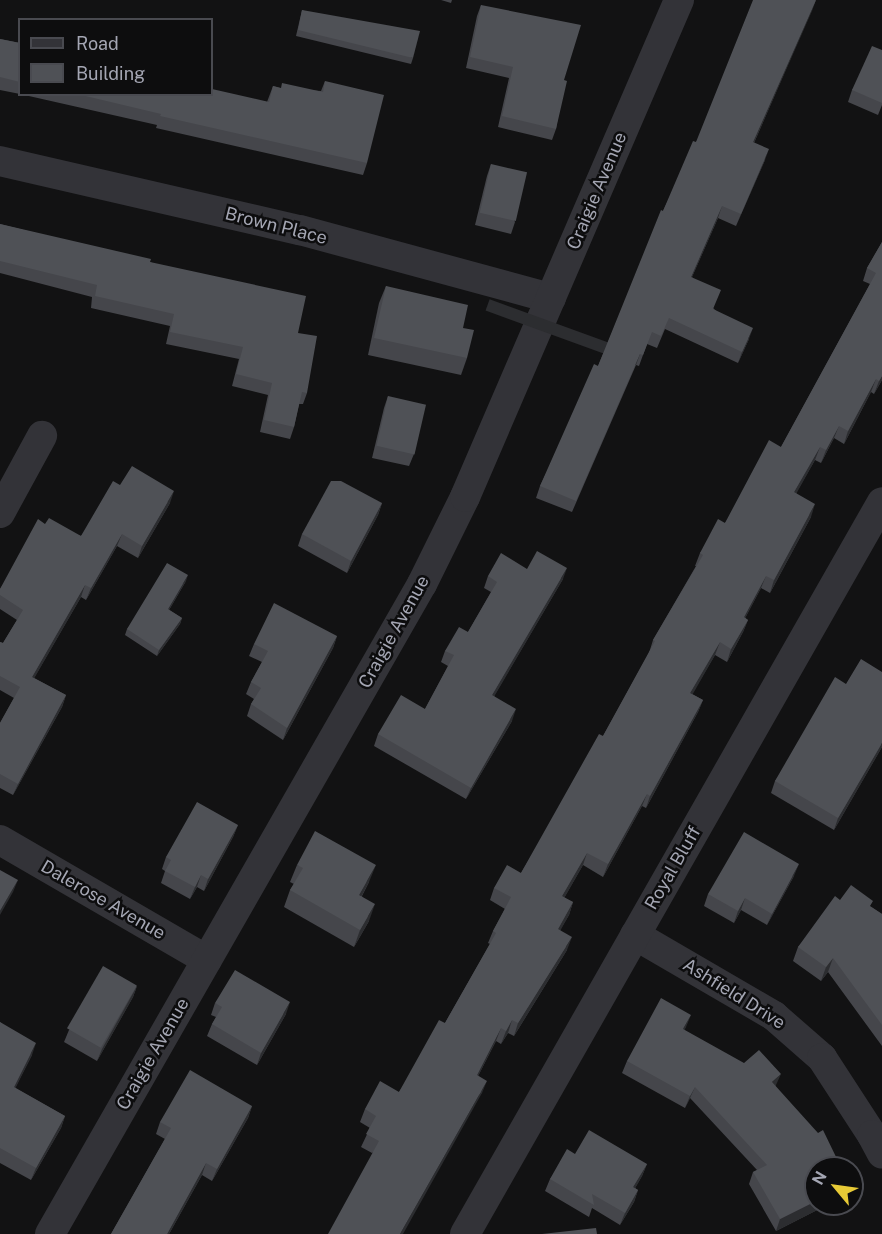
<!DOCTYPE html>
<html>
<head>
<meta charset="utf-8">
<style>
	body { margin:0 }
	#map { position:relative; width:882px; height:1234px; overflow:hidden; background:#121213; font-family:"Public Sans",sans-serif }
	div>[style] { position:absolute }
	.street>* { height:30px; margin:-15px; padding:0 15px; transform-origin:15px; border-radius:15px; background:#333338 }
	.wall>* { inset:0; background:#45464b }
	.shaded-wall>* { inset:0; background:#2c2d30; transform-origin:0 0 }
	.building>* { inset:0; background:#4f5156; transform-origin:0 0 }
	span { translate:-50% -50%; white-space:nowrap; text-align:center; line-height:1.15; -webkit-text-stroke:5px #0d0d0e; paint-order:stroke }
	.street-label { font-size:18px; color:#a4a6b3 }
	.legend { position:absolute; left:18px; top:18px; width:195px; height:78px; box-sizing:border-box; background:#0d0d0e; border:2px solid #494a50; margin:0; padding:8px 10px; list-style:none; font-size:18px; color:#a4a6b3 }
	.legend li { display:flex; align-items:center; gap:12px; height:30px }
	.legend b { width:30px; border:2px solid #494a50 }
	.north { position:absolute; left:804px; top:1156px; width:60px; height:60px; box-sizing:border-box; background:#0d0d0e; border:2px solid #494a50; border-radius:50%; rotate:299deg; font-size:16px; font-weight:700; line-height:24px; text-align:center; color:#a4a6b3 }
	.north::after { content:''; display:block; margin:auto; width:21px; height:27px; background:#e7ca36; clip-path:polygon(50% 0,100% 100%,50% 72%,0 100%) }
</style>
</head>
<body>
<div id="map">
	<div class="street">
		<i style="left:0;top:161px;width:308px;rotate:13deg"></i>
		<i style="left:300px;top:230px;width:260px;rotate:15.2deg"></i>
		<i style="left:0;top:513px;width:88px;rotate:-61.4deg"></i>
		<i style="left:0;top:840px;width:239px;rotate:30.1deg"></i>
		<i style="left:635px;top:935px;width:161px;rotate:30.2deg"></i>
		<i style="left:774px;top:1016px;width:64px;rotate:41.2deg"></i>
		<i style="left:822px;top:1058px;width:92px;rotate:57deg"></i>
		<i style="left:872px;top:1135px;width:21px;rotate:62deg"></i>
		<i style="left:50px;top:1234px;width:749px;rotate:-60.22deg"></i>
		<i style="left:422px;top:584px;width:97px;rotate:-63.7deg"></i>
		<i style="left:465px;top:497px;width:541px;rotate:-66.7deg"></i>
		<i style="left:465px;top:1234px;width:842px;rotate:-60.33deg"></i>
	</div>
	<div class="wall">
		<i style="clip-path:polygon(441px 0,452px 0,451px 3px)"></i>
		<i style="clip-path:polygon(816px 0,754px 143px,765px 160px,736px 226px,718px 218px,692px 277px,714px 309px,749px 339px,738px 363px,665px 329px,657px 348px,647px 344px,639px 366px,636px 365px,572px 512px,536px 498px,540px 486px,598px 366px,663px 211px,696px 142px)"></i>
		<i style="clip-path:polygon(481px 5px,564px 80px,556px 129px,552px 140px,498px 127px,509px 78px,466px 68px,477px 16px)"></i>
		<i style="clip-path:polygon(302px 10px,413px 58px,411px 64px,296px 36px)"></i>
		<i style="clip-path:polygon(0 39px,20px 43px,20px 94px,0 90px)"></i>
		<i style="clip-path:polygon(882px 50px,882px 105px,878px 115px,848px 102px,852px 90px)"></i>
		<i style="clip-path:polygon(325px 81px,367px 163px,363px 175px,156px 128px,157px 125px,20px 94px,212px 94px,267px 102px,273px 86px,280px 88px,321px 91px)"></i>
		<i style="clip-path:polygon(491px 164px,515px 222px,511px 234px,475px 225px,487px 176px)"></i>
		<i style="clip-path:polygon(0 224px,150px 262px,298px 333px,307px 393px,303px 404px,299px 404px,294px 427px,290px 439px,260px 432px,268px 395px,232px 386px,239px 359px,166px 344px,170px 326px,91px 308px,92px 297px,0 273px)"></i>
		<i style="clip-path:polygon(882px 242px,882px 380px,874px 394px,871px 392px,844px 444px,834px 438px,821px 463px,815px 460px,796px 493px,811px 517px,770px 593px,761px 588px,745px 618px,748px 620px,743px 632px,727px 662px,715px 655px,692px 694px,703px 700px,698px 712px,646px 808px,642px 806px,603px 877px,583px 865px,564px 898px,573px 902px,569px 915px,560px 930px,567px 950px,514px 1036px,508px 1033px,501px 1044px,496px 1041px,478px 1076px,482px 1093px,372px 1153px,361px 1147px,370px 1128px,360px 1122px,365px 1109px,399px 1092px,445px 1023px,490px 944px,488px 943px,493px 931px,505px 909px,490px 900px,494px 888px,521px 873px,603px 736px,649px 653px,653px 640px,696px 566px,695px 566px,700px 553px,725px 523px,781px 447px,870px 284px,863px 281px,867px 268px)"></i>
		<i style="clip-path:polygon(386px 286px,463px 328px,467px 358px,461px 375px,368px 355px,379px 303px)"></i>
		<i style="clip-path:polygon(388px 396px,414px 454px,409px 466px,372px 458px,384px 408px)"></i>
		<i style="clip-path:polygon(120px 485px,170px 503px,138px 558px,117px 546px,86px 600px,81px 597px,34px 678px,66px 695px,62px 707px,13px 795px,0 788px,0 723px,14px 698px,0 690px,0 642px,3px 643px,17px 620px,0 609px,0 589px,45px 524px,81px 536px)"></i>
		<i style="clip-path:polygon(382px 503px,378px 515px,347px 573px,298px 546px,302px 534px)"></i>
		<i style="clip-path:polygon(527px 569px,563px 579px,494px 696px,512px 721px,466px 799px,374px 746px,378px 734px,425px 709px,448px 666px,441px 662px,445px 651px,468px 632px,491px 592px,484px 588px,488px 576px)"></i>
		<i style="clip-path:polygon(186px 581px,169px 610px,182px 618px,180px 624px,157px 656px,125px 635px,127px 629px)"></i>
		<i style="clip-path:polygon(337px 636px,333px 648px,283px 740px,247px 716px,251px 704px,254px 699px,246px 694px,251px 682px,262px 662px,249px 656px,254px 644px)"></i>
		<i style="clip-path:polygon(846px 684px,882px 747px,834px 830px,771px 793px,775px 781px)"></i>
		<i style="clip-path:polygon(238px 825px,233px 837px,204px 891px,197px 887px,190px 899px,161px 883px,165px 871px,162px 869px,166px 857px)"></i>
		<i style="clip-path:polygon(297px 865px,369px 882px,362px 896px,369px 921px,354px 947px,284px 907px,290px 890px,294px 884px,290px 882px)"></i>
		<i style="clip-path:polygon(794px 876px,767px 925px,741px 910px,734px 923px,704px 906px,708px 894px)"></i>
		<i style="clip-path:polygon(840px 900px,871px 907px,882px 914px,882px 1046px,828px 972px,821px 981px,793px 961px,798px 947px)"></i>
		<i style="clip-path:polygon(137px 986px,133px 997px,97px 1061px,64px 1042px,69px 1030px)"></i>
		<i style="clip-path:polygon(215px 1003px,286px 1014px,257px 1065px,207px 1036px,212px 1024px,216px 1017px,211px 1015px)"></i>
		<i style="clip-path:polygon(0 1022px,32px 1055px,15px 1088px,65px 1116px,61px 1128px,31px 1180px,0 1163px)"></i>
		<i style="clip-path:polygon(686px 1027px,684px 1030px,776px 1085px,775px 1086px,838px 1161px,836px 1168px,816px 1168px,816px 1204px,829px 1204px,776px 1231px,749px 1184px,753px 1172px,757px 1170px,690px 1098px,685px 1108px,622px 1073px,627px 1061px)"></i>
		<i style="clip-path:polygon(252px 1106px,248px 1118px,212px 1181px,202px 1175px,169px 1234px,111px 1234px,165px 1139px,156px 1134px,160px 1122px)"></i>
		<i style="clip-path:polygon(575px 1154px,647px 1164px,642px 1176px,635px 1188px,638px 1190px,634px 1202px,620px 1225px,592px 1208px,589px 1217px,545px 1191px,550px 1179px)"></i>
	</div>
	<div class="shaded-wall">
		<i style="clip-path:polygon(816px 0,812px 11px,749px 154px,753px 142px)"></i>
		<i style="clip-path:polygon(769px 149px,765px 160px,736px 226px,741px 214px)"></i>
		<i style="clip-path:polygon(722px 206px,718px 218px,687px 288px,691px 277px)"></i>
		<i style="clip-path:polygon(753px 328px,749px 339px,738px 363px,742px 352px)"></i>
		<i style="left:640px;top:354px;width:12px;height:160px;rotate:110deg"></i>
		<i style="clip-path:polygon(882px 376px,882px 380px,874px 394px,879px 381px)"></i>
		<i style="clip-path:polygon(876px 379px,871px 392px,844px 444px,848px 431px)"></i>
		<i style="clip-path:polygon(839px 426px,834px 438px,821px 463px,826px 450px)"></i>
		<i style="clip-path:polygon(820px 447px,815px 460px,790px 505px,794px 492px)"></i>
		<i style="clip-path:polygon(174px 491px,170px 503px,138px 558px,142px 546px)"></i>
		<i style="clip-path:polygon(382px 503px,378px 515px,347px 573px,351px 561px)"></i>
		<i style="clip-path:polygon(815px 504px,811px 517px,770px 593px,774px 580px)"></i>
		<i style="clip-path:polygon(122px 534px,117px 546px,86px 600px,91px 588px)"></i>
		<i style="clip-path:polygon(567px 568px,563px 579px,488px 707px,492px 695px)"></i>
		<i style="clip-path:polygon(188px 575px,186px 581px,166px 615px,168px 609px)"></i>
		<i style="clip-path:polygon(766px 576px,761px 588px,739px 630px,744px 617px)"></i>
		<i style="clip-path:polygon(85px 585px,81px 597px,28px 689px,32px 677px)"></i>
		<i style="clip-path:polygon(182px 618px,180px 624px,157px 656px,159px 650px)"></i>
		<i style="clip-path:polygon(748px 620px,743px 632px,727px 662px,731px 649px)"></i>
		<i style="clip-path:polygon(337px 636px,333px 648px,283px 740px,287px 728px)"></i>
		<i style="clip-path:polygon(720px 642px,715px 655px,686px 706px,690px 693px)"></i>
		<i style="clip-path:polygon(66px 695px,62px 707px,13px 795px,18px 784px)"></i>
		<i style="clip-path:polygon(703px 700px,698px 712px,646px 808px,650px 796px)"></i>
		<i style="clip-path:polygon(516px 709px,512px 721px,466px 799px,471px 788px)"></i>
		<i style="clip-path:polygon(882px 743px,882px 747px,834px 830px,838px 818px)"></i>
		<i style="clip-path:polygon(647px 794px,642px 806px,603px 877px,608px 864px)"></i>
		<i style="clip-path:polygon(238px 825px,233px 837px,204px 891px,208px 879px)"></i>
		<i style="clip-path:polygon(587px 853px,583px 865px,558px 909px,562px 896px)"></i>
		<i style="clip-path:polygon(799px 864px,794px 876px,767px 925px,772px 914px)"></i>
		<i style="clip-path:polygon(376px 865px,369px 882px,353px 912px,359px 895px)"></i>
		<i style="clip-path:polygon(201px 875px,197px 887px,190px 899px,195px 887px)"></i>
		<i style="clip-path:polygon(18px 880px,13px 892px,0 915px,0 911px)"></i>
		<i style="clip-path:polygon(745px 898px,741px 910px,734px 923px,738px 911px)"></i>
		<i style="clip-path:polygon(573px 902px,569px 915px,554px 942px,558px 929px)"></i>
		<i style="clip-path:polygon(375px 904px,369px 921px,354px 947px,360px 930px)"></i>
		<i style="clip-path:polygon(572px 937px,567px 950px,514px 1036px,518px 1023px)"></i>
		<i style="clip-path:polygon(833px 958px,828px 972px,821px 981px,826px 967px)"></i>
		<i style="clip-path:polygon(137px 986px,133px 997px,97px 1061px,102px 1049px)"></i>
		<i style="clip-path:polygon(290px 1002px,286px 1014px,257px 1065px,261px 1053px)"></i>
		<i style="clip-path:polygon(691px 1015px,686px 1027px,678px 1041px,683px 1029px)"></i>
		<i style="clip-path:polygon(512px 1020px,508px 1033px,501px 1044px,506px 1031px)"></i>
		<i style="clip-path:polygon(501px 1028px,496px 1041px,472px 1088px,477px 1075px)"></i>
		<i style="clip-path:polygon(36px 1043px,32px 1055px,10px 1099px,14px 1087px)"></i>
		<i style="clip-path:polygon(781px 1074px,776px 1085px,767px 1094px,772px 1082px)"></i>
		<i style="clip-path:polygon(487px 1081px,482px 1093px,403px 1234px,400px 1234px)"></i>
		<i style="clip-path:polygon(695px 1087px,690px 1098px,685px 1108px,690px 1096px)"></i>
		<i style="clip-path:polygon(252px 1106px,248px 1118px,212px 1181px,217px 1169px)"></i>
		<i style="clip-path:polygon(65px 1116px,61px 1128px,31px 1180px,36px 1168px)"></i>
		<i style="clip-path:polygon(838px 1161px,836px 1168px,828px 1168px,829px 1166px)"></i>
		<i style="clip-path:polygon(206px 1163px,202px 1175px,169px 1234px,167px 1234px)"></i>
		<i style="clip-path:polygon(647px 1164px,642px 1176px,629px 1199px,633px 1187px)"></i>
		<i style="clip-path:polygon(638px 1190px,634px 1202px,620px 1225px,625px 1213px)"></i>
		<i style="clip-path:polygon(816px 1201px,816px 1204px,829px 1204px,776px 1231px,780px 1219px)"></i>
	</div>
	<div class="building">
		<i style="clip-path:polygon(753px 0,816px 0,753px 142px,769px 149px,741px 214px,722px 206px,691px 277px,721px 290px,713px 309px,753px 328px,742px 352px,669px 318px,661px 336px,652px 332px,643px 355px,640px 354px,576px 501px,540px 486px,594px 364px,598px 366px,661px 210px,663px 211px,693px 141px,696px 142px)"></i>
		<i style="clip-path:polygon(481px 5px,581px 25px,564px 80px,567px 81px,556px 129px,502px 116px,513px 67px,470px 57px)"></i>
		<i style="clip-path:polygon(302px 10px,420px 31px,413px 58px,298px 30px)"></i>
		<i style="clip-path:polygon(0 39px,20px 43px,20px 82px,0 77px)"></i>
		<i style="clip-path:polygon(872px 46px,882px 50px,882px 103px,852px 90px)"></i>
		<i style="clip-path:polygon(325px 81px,384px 95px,367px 163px,160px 116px,161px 114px,77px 94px,212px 94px,212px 89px,269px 102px,273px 86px,281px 88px,282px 83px,323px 92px)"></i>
		<i style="left:491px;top:164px;width:37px;height:50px;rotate:13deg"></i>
		<i style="clip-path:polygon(0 224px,151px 259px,150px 262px,306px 296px,298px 333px,317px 336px,307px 393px,302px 392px,294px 427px,264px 420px,272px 383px,236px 374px,243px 347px,170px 332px,174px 314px,95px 296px,97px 285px,0 261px)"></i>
		<i style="clip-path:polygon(882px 242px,882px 376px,879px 381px,876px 379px,848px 431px,839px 426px,826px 450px,820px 447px,794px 492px,815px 504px,774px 580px,766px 576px,744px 617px,748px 620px,731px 649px,720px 642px,690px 693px,703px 700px,650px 796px,647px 794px,608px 864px,587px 853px,562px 896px,573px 902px,558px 929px,572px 937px,518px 1023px,512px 1020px,506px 1031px,501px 1028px,477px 1075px,487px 1081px,400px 1234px,328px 1234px,379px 1141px,366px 1134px,376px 1116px,365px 1109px,380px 1081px,399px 1092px,439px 1020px,445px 1023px,496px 933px,493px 931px,511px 897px,494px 888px,507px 865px,521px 873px,599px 734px,603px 736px,655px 641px,653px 640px,703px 555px,700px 553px,718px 519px,725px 523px,769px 440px,781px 447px,876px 273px,867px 268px)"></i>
		<i style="clip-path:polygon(386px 286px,468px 305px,463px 328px,474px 330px,467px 358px,374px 338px)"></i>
		<i style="left:388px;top:396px;width:39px;height:51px;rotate:13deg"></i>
		<i style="clip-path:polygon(132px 466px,174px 491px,142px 546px,122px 534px,91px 588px,85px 585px,32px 677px,66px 695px,18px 784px,0 774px,0 723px,20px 687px,0 676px,0 642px,3px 643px,23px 610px,0 595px,0 589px,38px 519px,45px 524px,49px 518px,81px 536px,113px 481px,120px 485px)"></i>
		<i style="clip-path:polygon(331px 481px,341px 481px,382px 503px,351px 561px,302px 534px)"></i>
		<i style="clip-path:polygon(537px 551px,567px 568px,492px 695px,516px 709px,471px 788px,378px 734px,401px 695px,425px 709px,454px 655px,445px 651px,459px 627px,468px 632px,497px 582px,488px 576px,501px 553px,527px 569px)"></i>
		<i style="clip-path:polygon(167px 563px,188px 575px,168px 609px,182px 618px,159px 650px,127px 629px)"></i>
		<i style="clip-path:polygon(274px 603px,337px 636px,287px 728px,251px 704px,261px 688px,251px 682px,268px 651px,254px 644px)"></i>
		<i style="clip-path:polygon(861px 659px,882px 672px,882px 743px,838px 818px,775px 781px,835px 677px,846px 684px)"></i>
		<i style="clip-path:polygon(197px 802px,238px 825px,208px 879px,201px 875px,195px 887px,165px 871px,171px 860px,166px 857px)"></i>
		<i style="clip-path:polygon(315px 831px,376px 865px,359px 895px,375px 904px,360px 930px,290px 890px,303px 868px,297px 865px)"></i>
		<i style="clip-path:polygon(744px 832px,799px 864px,772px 914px,745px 898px,738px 911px,708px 894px)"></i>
		<i style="clip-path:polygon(0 870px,18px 880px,0 911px)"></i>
		<i style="clip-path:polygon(851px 885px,873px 901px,870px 906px,882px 914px,882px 1025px,833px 958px,826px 967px,798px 947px,835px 896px,840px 900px)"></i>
		<i style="left:103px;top:966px;width:39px;height:72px;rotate:30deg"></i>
		<i style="clip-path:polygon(235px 970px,290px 1002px,261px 1053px,212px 1024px,222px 1007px,215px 1003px)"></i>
		<i style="clip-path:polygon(661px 998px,691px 1015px,683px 1029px,744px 1063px,759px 1050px,781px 1074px,772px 1082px,818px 1133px,823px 1130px,838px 1161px,829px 1166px,830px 1168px,816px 1168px,816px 1201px,780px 1219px,753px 1172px,767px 1165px,695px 1087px,690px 1096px,627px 1061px)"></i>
		<i style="clip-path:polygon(0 1022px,36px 1043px,14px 1087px,65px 1116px,36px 1168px,0 1148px)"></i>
		<i style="clip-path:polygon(190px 1070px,252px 1106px,217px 1169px,206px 1163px,167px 1234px,111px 1234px,171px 1128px,160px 1122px)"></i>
		<i style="clip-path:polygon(589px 1130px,647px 1164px,633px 1187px,638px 1190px,625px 1213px,592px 1194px,594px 1205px,550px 1179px,567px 1149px,575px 1154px)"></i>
		<i style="clip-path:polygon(596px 1228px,597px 1234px,542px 1234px)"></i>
	</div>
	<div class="street-label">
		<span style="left:597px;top:191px;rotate:-67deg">Craigie Avenue</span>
		<span style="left:276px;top:226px;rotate:14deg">Brown Place</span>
		<span style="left:394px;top:632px;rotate:-61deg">Craigie Avenue</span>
		<span style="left:673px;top:868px;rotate:-60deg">Royal Bluff</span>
		<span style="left:103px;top:900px;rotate:30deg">Dalerose Avenue</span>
		<span style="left:734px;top:994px;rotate:32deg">Ashfield Drive</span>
		<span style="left:153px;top:1054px;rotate:-60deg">Craigie Avenue</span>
	</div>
	<ul class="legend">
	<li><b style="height:8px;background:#333338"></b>Road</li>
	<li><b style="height:16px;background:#4f5156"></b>Building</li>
	</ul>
	<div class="north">N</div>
</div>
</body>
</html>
